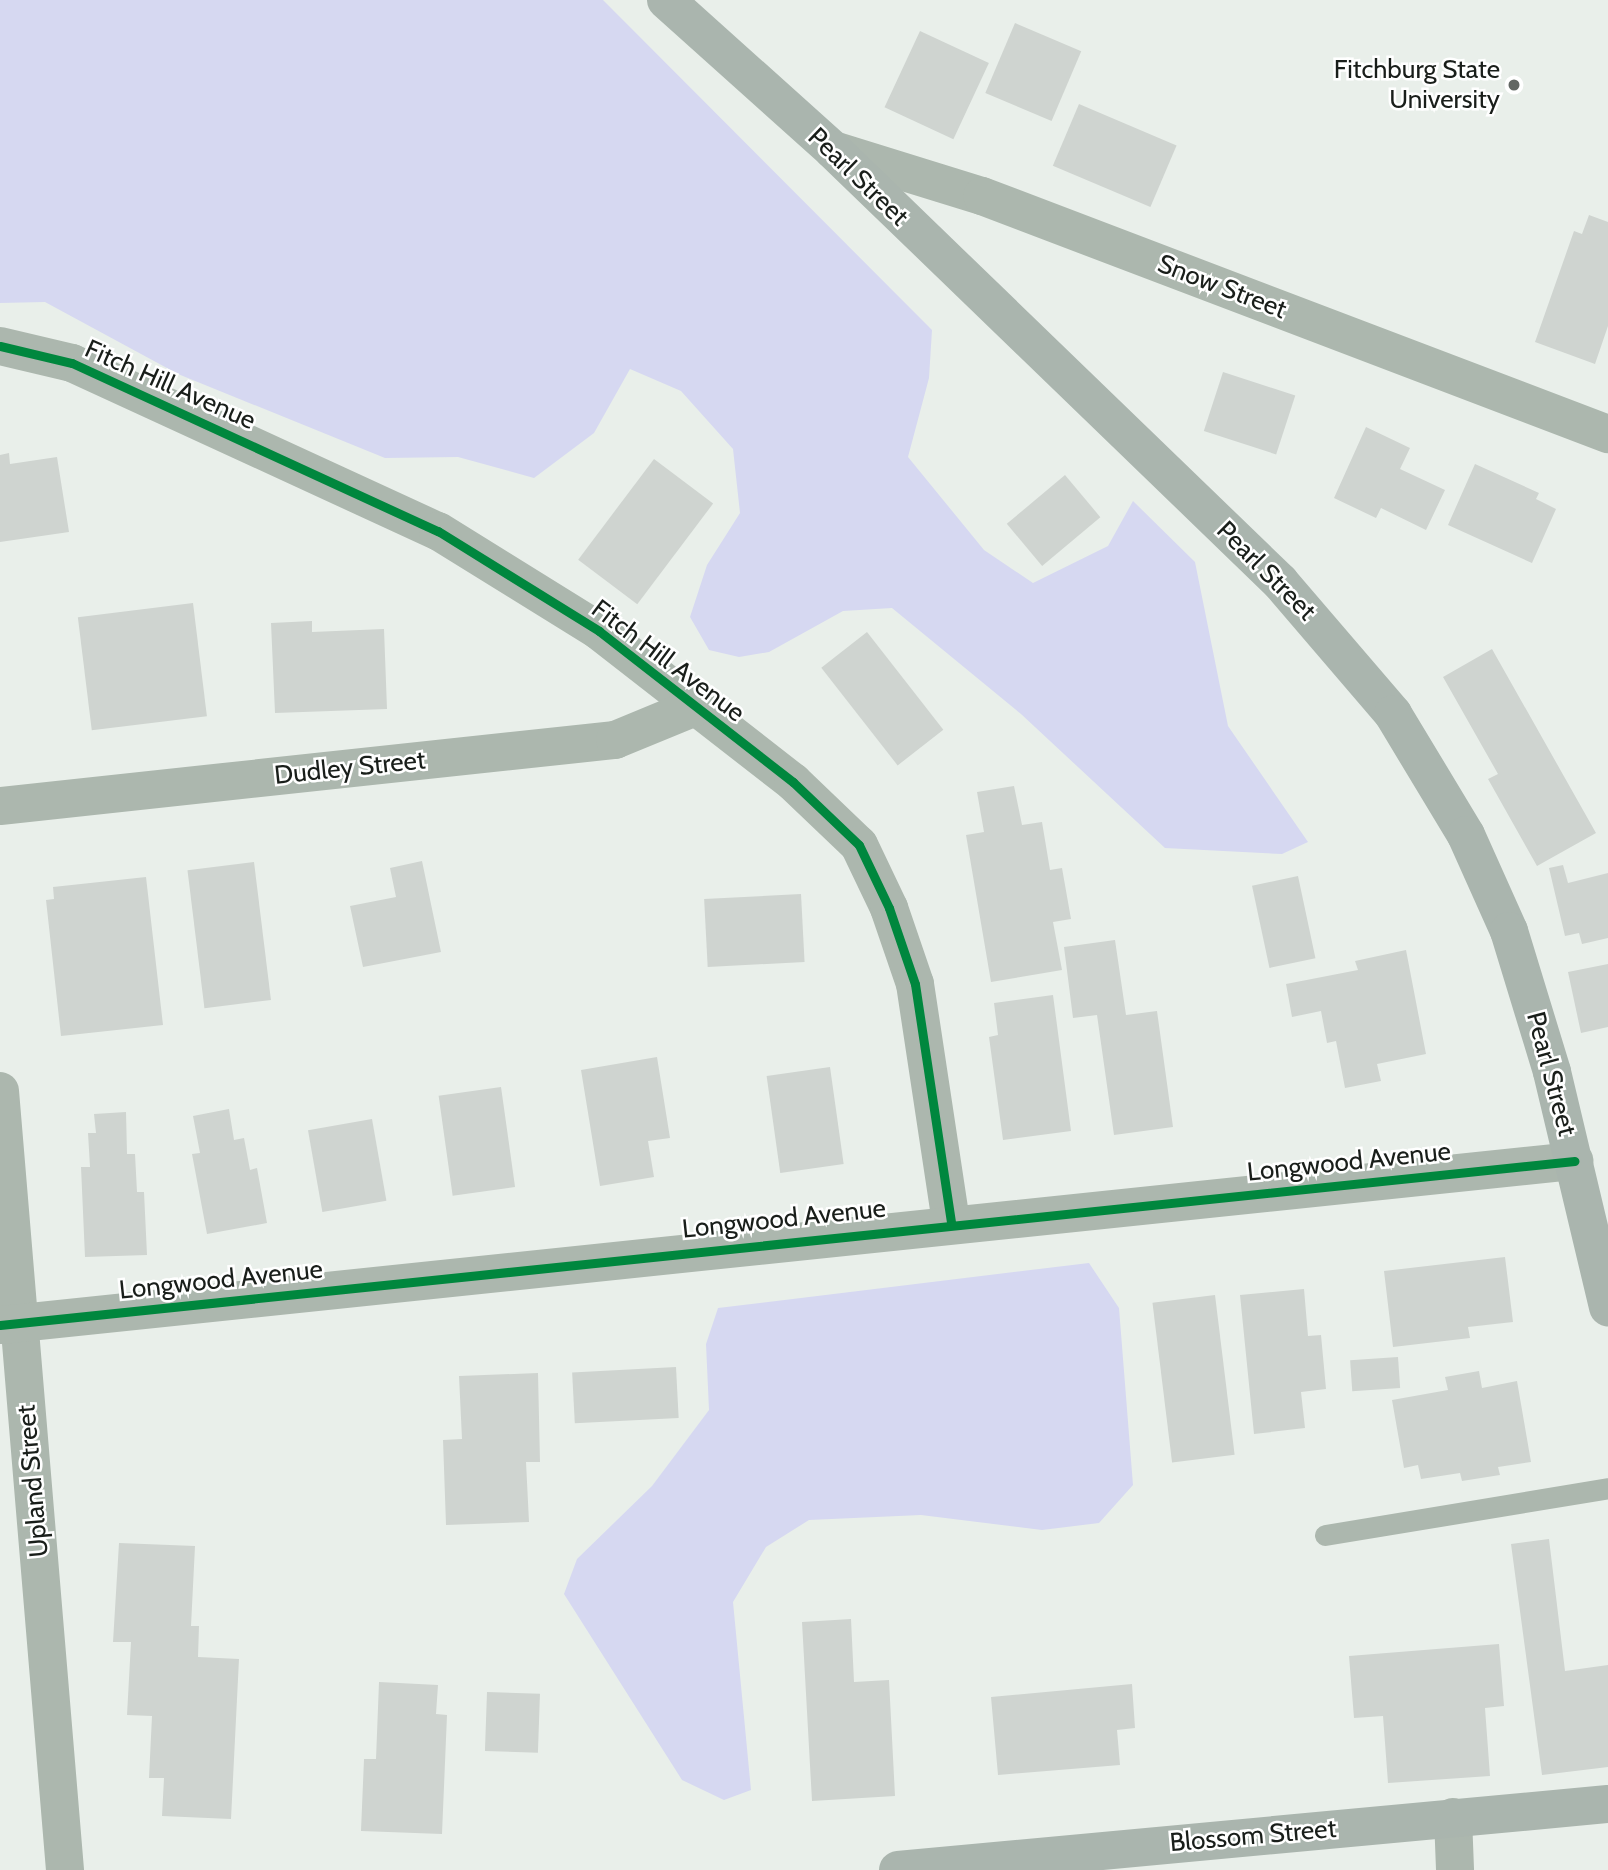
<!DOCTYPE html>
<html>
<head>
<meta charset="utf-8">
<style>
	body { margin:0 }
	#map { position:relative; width:1608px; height:1870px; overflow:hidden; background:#e9efea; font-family:Cabin,sans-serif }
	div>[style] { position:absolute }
	.green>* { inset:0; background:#d6d8f1 }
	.building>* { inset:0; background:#cfd4d0; transform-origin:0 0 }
	.lane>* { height:21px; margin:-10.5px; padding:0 10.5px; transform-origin:10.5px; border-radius:10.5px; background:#acb7ae }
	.street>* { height:38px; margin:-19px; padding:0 19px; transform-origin:19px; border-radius:19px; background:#acb7ae }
	.secondary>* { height:38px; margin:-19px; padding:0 19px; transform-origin:19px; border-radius:19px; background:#aab5ae }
	.cycleway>* { height:9px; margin:-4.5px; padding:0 4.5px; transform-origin:4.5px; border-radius:4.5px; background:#00873e }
	.dots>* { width:19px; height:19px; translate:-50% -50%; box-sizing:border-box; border:4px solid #fff; border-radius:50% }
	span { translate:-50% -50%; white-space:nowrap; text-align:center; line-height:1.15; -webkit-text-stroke:5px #fff; paint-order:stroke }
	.poi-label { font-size:26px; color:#191e1a }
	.right { translate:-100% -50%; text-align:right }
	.street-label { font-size:26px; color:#191e1a }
</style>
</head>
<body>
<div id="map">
	<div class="green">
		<i style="clip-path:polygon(0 0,603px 0,932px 330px,929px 378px,908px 457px,984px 550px,1033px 583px,1108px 546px,1133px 501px,1195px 562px,1228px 726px,1308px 842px,1282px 854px,1165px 848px,1021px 714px,892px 608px,843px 611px,769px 652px,739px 657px,709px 650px,690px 617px,707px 565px,740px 513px,733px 449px,681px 391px,630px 369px,594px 433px,534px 478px,458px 457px,385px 458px,178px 374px,45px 302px,0 303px)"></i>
		<i style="clip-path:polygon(1089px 1263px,1119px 1308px,1133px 1485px,1099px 1523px,1042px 1530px,921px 1515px,809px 1520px,766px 1547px,733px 1602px,751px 1790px,724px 1800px,682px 1780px,564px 1594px,577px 1559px,652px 1486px,709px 1410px,706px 1344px,718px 1308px)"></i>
	</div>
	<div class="building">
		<i style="left:1015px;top:23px;width:72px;height:76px;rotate:23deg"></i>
		<i style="left:920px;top:31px;width:76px;height:84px;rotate:25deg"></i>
		<i style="left:1079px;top:104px;width:106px;height:67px;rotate:23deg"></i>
		<i style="clip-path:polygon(1589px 215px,1608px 222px,1608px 326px,1595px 364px,1535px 342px,1574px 231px,1582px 234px)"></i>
		<i style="left:1223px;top:372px;width:76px;height:62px;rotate:18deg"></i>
		<i style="clip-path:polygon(1366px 427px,1410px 448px,1400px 469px,1445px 490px,1426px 530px,1381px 508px,1376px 518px,1334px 498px)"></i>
		<i style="clip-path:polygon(9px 453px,10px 464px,57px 457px,69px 532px,0 542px,0 455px)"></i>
		<i style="left:654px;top:459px;width:74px;height:126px;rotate:37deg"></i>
		<i style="clip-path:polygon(1475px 464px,1539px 493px,1536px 499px,1556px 509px,1532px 563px,1448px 525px)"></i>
		<i style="left:1065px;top:475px;width:55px;height:76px;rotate:50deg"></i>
		<i style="left:193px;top:603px;width:114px;height:116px;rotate:83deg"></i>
		<i style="clip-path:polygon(312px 621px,312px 632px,384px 629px,387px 709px,275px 713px,271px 623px)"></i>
		<i style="left:867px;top:632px;width:124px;height:58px;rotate:52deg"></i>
		<i style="clip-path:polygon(1492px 649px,1596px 833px,1537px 866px,1488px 779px,1498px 774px,1443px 677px)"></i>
		<i style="clip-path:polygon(1014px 786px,1022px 825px,1042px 822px,1050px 870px,1062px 868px,1071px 919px,1053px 922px,1062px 970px,991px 982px,966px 835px,984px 832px,977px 792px)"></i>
		<i style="clip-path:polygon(422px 861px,441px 952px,363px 967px,350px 906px,396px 897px,390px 868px)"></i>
		<i style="left:254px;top:862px;width:139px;height:67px;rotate:83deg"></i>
		<i style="clip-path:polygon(1563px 865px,1568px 883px,1608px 873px,1608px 938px,1582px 944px,1579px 933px,1565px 936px,1549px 868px)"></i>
		<i style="left:1298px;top:876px;width:84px;height:47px;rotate:78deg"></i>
		<i style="clip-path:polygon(146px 877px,163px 1025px,61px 1036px,46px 900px,54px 899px,53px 887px)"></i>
		<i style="left:801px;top:894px;width:68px;height:97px;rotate:87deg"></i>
		<i style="clip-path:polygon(1115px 940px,1126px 1015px,1157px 1011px,1173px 1127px,1114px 1135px,1097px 1015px,1073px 1018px,1064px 947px)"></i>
		<i style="clip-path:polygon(1406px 950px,1426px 1054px,1377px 1064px,1381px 1081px,1345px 1088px,1336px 1041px,1327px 1043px,1321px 1011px,1292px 1017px,1286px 984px,1358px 970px,1355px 961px)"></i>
		<i style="clip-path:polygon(1608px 964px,1608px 1027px,1581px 1033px,1568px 972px)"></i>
		<i style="clip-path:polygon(1053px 995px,1071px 1131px,1003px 1140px,989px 1037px,998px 1035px,994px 1003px)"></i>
		<i style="clip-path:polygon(657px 1057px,670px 1138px,648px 1141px,654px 1177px,600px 1186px,581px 1070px)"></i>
		<i style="left:830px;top:1067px;width:98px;height:64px;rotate:82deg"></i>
		<i style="left:501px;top:1087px;width:101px;height:63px;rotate:82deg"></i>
		<i style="clip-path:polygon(229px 1109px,234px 1140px,244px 1138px,250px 1170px,257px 1168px,267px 1223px,207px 1234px,192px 1154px,200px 1153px,193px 1116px)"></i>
		<i style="clip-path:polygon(126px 1112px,127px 1154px,135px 1154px,137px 1192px,144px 1192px,147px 1255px,85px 1257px,81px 1167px,90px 1167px,88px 1133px,96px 1133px,94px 1114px)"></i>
		<i style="left:372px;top:1119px;width:83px;height:65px;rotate:80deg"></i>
		<i style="clip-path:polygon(1505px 1257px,1513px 1322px,1468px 1327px,1470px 1338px,1393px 1347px,1384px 1271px)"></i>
		<i style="clip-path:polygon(1304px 1289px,1308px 1336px,1321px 1335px,1326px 1389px,1301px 1392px,1305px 1428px,1254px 1434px,1240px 1295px)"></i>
		<i style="left:1215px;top:1295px;width:161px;height:63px;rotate:83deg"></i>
		<i style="left:1398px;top:1357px;width:31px;height:48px;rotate:86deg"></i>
		<i style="left:676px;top:1367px;width:51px;height:104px;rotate:87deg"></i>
		<i style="clip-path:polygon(1479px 1371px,1482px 1388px,1517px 1381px,1531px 1462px,1498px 1467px,1500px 1475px,1462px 1481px,1460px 1473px,1421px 1479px,1418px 1465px,1404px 1468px,1392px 1400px,1448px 1390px,1445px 1377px)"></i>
		<i style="clip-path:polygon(538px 1373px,540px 1462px,526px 1462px,529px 1522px,446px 1525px,443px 1440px,462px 1439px,459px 1376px)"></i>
		<i style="clip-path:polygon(1549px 1539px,1565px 1671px,1608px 1665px,1608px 1767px,1542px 1775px,1511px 1544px)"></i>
		<i style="clip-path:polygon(119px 1543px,195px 1546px,191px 1626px,199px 1626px,198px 1657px,239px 1659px,231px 1819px,162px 1816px,164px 1778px,149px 1778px,152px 1716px,127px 1715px,131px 1642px,113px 1642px)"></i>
		<i style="clip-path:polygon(851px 1619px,854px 1682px,889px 1680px,895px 1796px,812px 1801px,802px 1622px)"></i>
		<i style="clip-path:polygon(1499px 1644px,1504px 1706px,1485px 1708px,1490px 1776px,1388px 1783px,1383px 1716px,1354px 1718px,1349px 1656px)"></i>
		<i style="clip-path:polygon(379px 1682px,438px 1685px,436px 1714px,447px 1715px,442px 1834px,361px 1831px,364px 1759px,376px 1759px)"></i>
		<i style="clip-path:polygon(1132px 1684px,1135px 1728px,1117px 1730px,1120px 1765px,998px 1775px,991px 1697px)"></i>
		<i style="left:487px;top:1692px;width:53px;height:59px;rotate:2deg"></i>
	</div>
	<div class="lane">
		<i style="left:1325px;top:1535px;width:287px;rotate:-9.4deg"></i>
	</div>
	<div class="street">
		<i style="left:833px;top:150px;width:156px;rotate:17.2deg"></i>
		<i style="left:982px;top:196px;width:670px;rotate:20.82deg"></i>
		<i style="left:0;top:346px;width:74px;rotate:13.3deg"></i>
		<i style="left:72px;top:363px;width:403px;rotate:24.7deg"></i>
		<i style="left:438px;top:531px;width:190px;rotate:31.8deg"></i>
		<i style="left:599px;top:631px;width:246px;rotate:37.9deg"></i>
		<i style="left:793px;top:782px;width:91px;rotate:43.7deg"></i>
		<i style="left:859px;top:845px;width:70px;rotate:64.5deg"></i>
		<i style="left:889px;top:908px;width:80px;rotate:71.1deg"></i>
		<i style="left:915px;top:984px;width:241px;rotate:81.4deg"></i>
		<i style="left:0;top:806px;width:619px;rotate:-6.13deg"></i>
		<i style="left:615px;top:740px;width:87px;rotate:-22.4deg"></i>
		<i style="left:0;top:1091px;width:782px;rotate:85.23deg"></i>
		<i style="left:0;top:1325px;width:1583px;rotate:-5.95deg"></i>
		<i style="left:1453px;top:1817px;width:53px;rotate:87.8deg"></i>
	</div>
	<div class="secondary">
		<i style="left:666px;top:0;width:224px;rotate:41.9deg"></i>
		<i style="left:833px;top:150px;width:622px;rotate:44.02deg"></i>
		<i style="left:1280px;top:582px;width:174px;rotate:49.4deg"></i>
		<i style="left:1393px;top:714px;width:141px;rotate:58.9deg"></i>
		<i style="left:1466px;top:835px;width:105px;rotate:65.9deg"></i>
		<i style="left:1509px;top:931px;width:147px;rotate:73deg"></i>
		<i style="left:1552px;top:1072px;width:242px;rotate:76.6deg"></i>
		<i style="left:898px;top:1870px;width:713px;rotate:-5.31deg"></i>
	</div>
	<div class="cycleway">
		<i style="left:0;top:346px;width:74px;rotate:13.3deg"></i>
		<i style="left:72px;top:363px;width:403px;rotate:24.7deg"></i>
		<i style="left:438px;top:531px;width:190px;rotate:31.8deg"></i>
		<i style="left:599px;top:631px;width:246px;rotate:37.9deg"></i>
		<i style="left:793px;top:782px;width:91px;rotate:43.7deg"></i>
		<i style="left:859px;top:845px;width:70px;rotate:64.5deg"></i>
		<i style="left:889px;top:908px;width:80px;rotate:71.1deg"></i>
		<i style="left:915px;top:984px;width:241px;rotate:81.4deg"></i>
		<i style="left:0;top:1325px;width:1583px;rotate:-5.95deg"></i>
	</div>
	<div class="dots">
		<i style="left:1514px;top:85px;background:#626763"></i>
	</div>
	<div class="poi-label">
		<span class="right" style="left:1500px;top:85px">Fitchburg State<br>University</span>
	</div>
	<div class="street-label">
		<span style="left:858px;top:177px;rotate:44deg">Pearl Street</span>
		<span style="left:1222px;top:287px;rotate:21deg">Snow Street</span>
		<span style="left:170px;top:385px;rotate:24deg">Fitch Hill Avenue</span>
		<span style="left:1266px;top:571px;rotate:45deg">Pearl Street</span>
		<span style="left:668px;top:661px;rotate:37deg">Fitch Hill Avenue</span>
		<span style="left:350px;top:768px;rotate:-6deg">Dudley Street</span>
		<span style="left:1551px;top:1074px;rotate:75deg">Pearl Street</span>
		<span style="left:1349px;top:1162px;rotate:-6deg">Longwood Avenue</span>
		<span style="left:784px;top:1219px;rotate:-6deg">Longwood Avenue</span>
		<span style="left:221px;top:1280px;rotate:-6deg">Longwood Avenue</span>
		<span style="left:33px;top:1481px;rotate:-95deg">Upland Street</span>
		<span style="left:1253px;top:1836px;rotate:-5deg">Blossom Street</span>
	</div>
</div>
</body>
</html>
